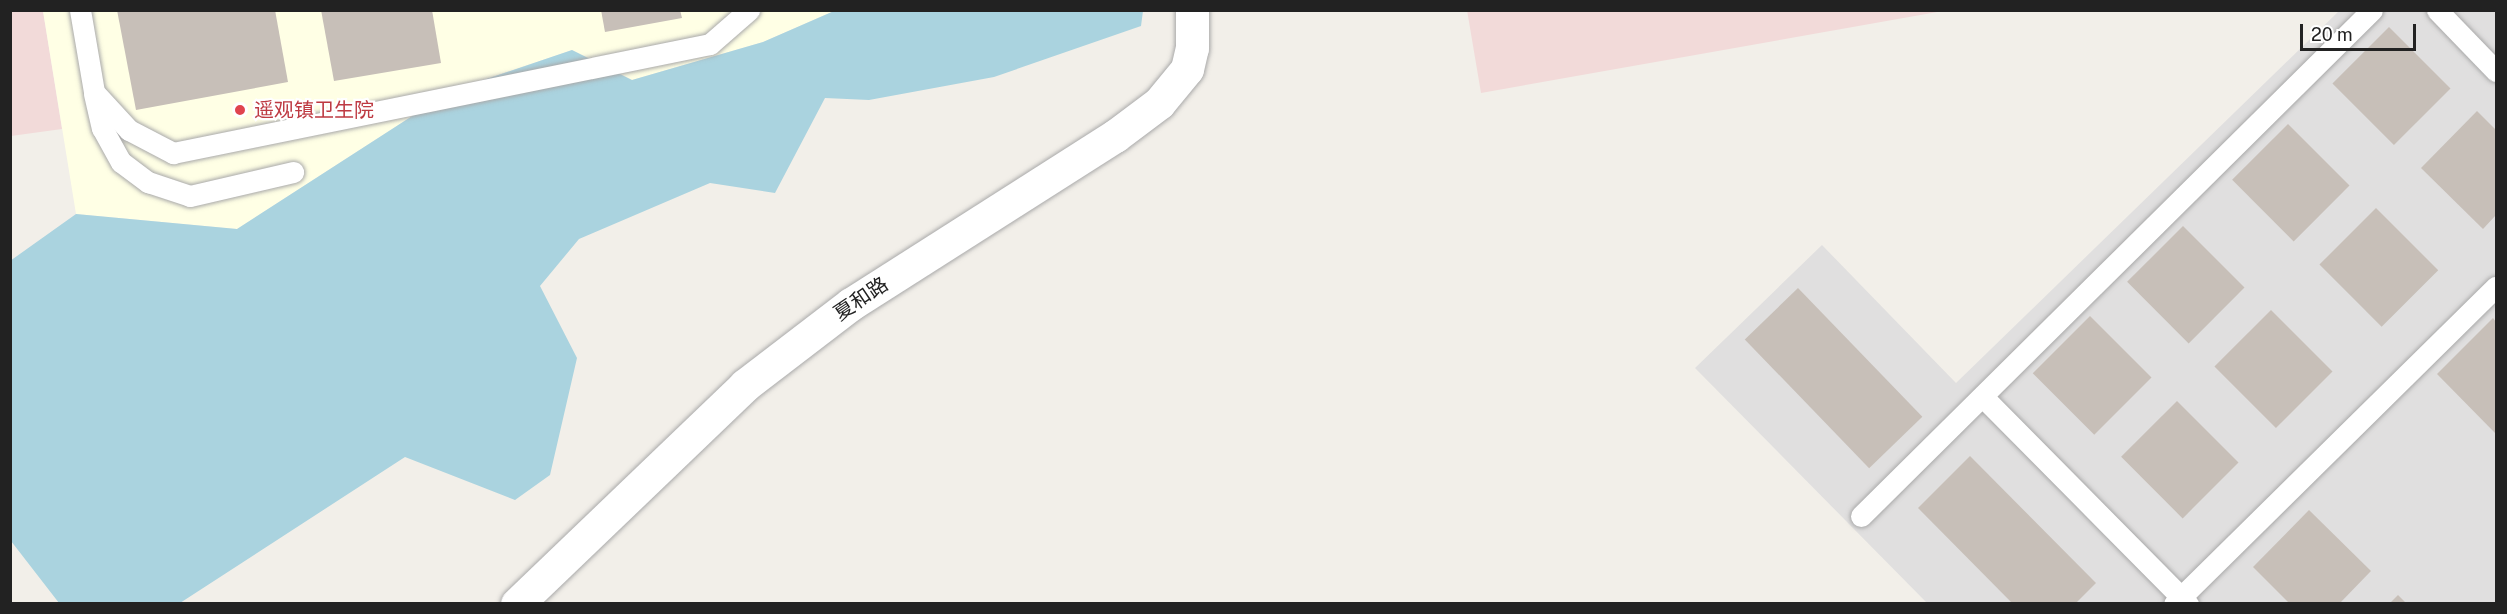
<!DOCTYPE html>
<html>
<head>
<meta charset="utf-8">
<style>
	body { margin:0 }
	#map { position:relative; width:2507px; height:614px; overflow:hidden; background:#f2efe9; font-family:"Public Sans","Noto Sans SC",sans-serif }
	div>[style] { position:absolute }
	.residential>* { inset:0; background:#e0dfdf }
	.commercial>* { inset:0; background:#f2dad9 }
	.education>* { inset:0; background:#ffffe5 }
	.water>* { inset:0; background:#aad3df }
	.building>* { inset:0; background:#c7bfb8; transform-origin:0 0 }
	.roads { filter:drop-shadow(0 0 2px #a9a9a9) drop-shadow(0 0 2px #a9a9a9) }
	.lane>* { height:21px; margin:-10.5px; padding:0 10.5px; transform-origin:10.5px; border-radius:10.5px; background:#fff }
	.street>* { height:33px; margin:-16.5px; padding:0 16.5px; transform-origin:16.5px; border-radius:16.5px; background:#fff }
	.dots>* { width:16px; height:16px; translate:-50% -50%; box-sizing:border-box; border:3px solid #fff; border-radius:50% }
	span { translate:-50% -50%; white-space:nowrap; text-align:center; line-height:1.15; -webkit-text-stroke:4.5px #fff; paint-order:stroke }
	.health-label { font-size:20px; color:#be3a42 }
	.left { translate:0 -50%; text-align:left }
	.street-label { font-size:20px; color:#222 }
	.frame { position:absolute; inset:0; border:12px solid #222; pointer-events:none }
	.scale { position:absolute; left:2300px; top:24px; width:116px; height:27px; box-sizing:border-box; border:3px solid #222; border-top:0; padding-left:8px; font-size:18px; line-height:21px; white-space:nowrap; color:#222; -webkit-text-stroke:4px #fff; paint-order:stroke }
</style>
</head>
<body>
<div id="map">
	<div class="residential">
		<i style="clip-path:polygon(2339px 11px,2496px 11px,2496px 603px,1927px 603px,1695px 368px,1822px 245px,1956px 383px)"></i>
	</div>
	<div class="commercial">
		<i style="clip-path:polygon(1467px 10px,1943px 10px,1943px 11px,1481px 93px)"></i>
		<i style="clip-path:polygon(10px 11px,43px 11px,62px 129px,11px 136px)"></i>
	</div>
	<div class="education">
		<i style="clip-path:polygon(43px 11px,834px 11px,763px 42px,632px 80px,572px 50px,451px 91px,237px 229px,76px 214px)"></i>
	</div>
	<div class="water">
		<i style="clip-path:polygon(834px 11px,1143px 11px,1141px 26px,994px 77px,869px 100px,825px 98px,775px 193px,710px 183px,579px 239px,540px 286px,577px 358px,550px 475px,515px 500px,405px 457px,180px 603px,59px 603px,11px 541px,10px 261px,76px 214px,237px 229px,451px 91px,572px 50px,632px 80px,763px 42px)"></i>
	</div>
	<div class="building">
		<i style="clip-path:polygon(117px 10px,275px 10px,288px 82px,136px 110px)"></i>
		<i style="clip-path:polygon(321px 10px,432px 10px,441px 63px,334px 81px)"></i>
		<i style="clip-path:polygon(601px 10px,680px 10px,682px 18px,605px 32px)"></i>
		<i style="left:2389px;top:27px;width:87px;height:80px;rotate:45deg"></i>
		<i style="clip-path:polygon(2477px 111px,2496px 130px,2496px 215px,2483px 229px,2421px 168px)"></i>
		<i style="left:2288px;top:124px;width:87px;height:79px;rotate:45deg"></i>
		<i style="left:2376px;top:208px;width:88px;height:80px;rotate:45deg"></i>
		<i style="left:2183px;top:226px;width:87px;height:79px;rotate:45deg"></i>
		<i style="left:1798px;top:288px;width:179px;height:74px;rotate:46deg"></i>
		<i style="left:2271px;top:310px;width:87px;height:80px;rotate:45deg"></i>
		<i style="left:2090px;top:316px;width:87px;height:81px;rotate:45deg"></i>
		<i style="clip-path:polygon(2493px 318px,2496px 322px,2496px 434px,2437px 374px)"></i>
		<i style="left:2177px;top:401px;width:87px;height:79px;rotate:45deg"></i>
		<i style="clip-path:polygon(1970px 456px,2096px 583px,2075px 604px,2013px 604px,1918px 508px)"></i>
		<i style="clip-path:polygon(2309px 510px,2371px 571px,2339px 604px,2290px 604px,2253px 567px)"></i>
		<i style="clip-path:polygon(2398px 595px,2407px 604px,2389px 604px)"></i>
	</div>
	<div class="roads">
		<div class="lane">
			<i style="left:80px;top:10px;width:83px;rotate:80.3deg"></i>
			<i style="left:94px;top:92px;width:52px;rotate:47.4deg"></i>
			<i style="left:129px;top:130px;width:50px;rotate:27.6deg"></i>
			<i style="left:173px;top:153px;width:548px;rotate:-11.47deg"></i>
			<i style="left:710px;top:44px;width:52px;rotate:-41.1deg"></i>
			<i style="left:2437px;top:10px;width:85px;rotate:46deg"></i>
			<i style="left:94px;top:94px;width:35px;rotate:77deg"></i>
			<i style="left:102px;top:128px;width:39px;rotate:61deg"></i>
			<i style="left:121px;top:162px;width:34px;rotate:37deg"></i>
			<i style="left:148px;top:182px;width:44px;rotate:18.4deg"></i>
			<i style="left:190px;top:196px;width:106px;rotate:-13.1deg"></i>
			<i style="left:1984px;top:398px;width:290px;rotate:45.3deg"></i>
			<i style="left:1861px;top:516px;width:719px;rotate:-44.72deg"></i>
			<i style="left:2174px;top:604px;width:452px;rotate:-44.6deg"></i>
		</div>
		<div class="street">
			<i style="left:517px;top:604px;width:316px;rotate:-43.8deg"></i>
			<i style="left:745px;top:385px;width:133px;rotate:-37.4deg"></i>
			<i style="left:851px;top:304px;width:313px;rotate:-32.5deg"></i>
			<i style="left:1115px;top:136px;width:55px;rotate:-36.9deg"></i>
			<i style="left:1159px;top:103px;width:44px;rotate:-50.5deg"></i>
			<i style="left:1187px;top:69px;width:22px;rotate:-77deg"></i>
			<i style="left:1192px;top:48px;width:38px;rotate:-90deg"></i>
		</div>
	</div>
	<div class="dots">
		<i style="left:240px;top:110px;background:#e0444e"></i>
	</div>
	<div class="health-label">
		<span class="left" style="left:254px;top:110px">遥观镇卫生院</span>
	</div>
	<div class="street-label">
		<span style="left:861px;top:299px;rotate:-34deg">夏和路</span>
	</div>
	<div class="frame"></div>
	<div class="scale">20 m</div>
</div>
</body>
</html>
